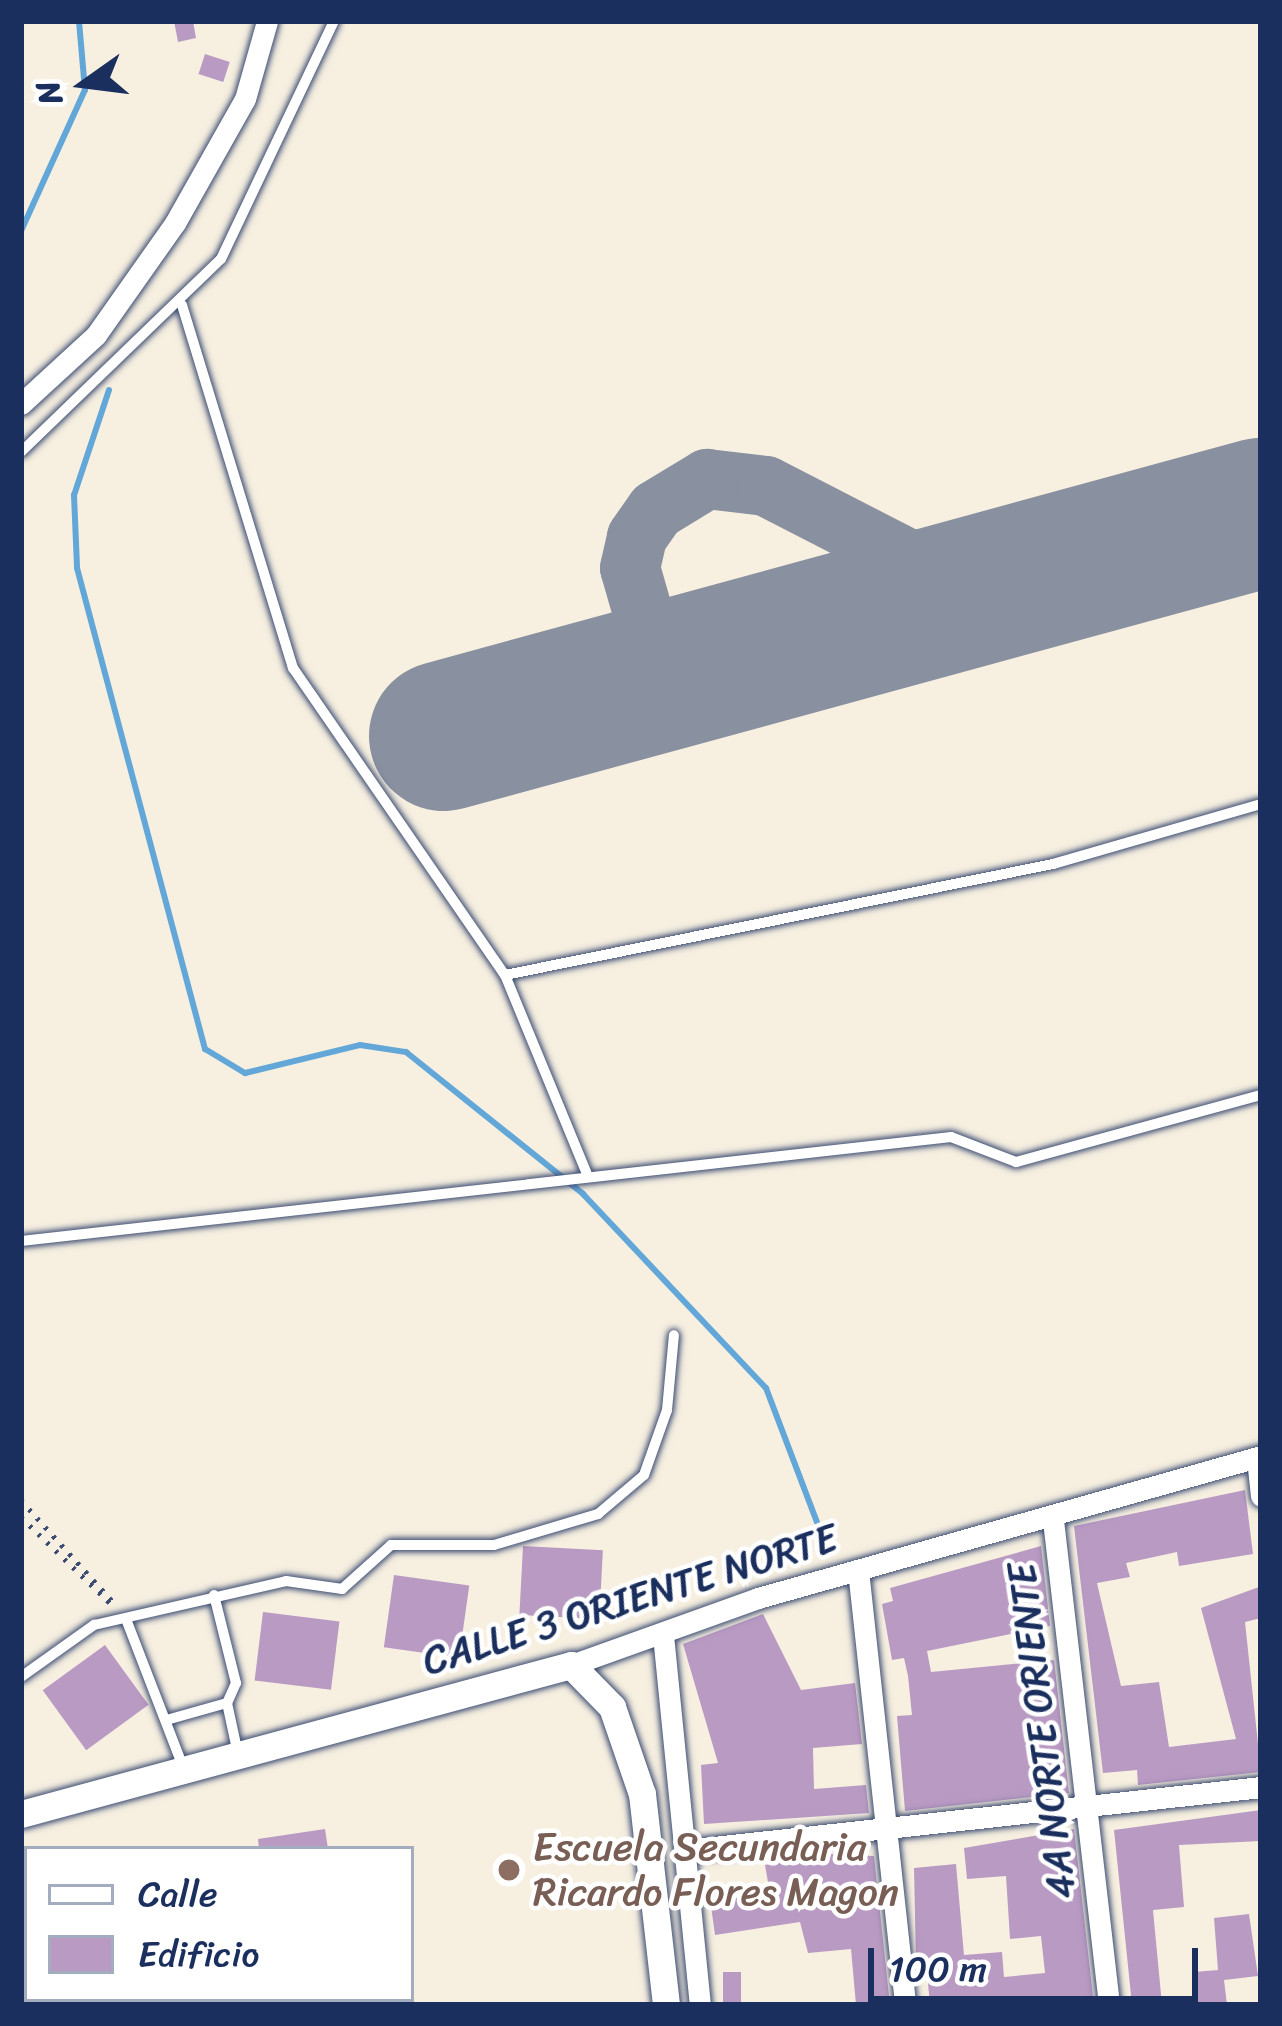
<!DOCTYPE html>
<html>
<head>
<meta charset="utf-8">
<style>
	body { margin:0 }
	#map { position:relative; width:1282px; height:2026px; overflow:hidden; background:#f7f0e1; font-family:Sriracha,sans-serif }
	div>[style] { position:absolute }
	.stream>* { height:6px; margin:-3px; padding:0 3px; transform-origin:3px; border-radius:3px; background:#63a7d8 }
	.taxiway>* { height:60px; margin:-30px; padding:0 30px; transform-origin:30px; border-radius:30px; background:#8990a0 }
	.runway>* { height:150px; margin:-75px; padding:0 75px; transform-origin:75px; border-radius:75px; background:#8990a0 }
	.building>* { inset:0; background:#b99ac3; transform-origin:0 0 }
	.path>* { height:4.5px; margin-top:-2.25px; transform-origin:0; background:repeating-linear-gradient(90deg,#3c4c72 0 3px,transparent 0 12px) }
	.roads { filter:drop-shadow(0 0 3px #3c4c72) drop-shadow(0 0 3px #3c4c72) }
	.service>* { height:10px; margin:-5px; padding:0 5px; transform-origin:5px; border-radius:5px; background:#fff }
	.minor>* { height:21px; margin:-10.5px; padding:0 10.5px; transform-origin:10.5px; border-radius:10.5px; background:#fff }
	.tertiary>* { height:27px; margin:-13.5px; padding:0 13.5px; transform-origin:13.5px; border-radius:13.5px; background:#fff }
	.dots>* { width:33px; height:33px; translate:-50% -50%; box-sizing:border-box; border:6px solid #fff; border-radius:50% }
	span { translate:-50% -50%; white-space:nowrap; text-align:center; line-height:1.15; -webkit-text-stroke:9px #fff; paint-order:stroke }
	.street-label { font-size:39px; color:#1b2f5e }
	.education-label { font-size:39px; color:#785e54 }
	.left { translate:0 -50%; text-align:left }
	.frame { position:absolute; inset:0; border:24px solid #1b2f5e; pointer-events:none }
	.legend { position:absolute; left:24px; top:1846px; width:390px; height:156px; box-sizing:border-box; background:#fff; border:3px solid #a4acbf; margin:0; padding:15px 21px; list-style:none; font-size:36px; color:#1b2f5e }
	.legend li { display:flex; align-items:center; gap:24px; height:60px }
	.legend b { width:60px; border:3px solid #a4acbf }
	.north { position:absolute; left:24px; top:24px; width:120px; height:120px; -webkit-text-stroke:9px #fff; paint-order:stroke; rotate:256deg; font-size:33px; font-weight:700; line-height:48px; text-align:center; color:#1b2f5e }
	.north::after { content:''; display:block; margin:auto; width:42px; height:54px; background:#1b2f5e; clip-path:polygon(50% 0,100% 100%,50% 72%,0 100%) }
	.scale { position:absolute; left:868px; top:1948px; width:330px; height:54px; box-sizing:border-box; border:6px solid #1b2f5e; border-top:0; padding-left:15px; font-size:36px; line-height:42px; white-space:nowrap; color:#1b2f5e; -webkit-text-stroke:9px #fff; paint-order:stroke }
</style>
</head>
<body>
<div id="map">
	<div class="stream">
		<i style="left:21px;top:231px;width:155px;rotate:-65.6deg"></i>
		<i style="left:85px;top:90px;width:69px;rotate:-95deg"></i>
		<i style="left:109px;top:390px;width:111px;rotate:108.4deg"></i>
		<i style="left:74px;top:495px;width:73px;rotate:87.6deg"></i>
		<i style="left:77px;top:568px;width:498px;rotate:75.1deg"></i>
		<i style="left:205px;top:1049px;width:47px;rotate:31deg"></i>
		<i style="left:245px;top:1073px;width:118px;rotate:-13.7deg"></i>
		<i style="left:360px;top:1045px;width:47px;rotate:8.7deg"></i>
		<i style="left:406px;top:1052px;width:227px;rotate:38.7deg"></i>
		<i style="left:583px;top:1194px;width:267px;rotate:46.7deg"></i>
		<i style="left:766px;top:1388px;width:174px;rotate:69.2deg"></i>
	</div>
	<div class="taxiway">
		<i style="left:661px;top:676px;width:112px;rotate:-106deg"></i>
		<i style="left:630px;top:568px;width:32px;rotate:-77deg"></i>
		<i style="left:637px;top:537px;width:33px;rotate:-55deg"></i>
		<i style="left:656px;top:510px;width:60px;rotate:-31.3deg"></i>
		<i style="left:707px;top:479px;width:59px;rotate:6.8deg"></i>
		<i style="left:766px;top:486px;width:232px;rotate:27.2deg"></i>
	</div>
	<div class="runway">
		<i style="left:444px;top:736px;width:847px;rotate:-15.27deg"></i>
	</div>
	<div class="building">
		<i style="clip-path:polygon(174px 21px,193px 21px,196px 38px,178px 42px)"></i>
		<i style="left:205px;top:54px;width:26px;height:21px;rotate:18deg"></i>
		<i style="clip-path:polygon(1245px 1490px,1253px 1554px,1179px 1566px,1177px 1552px,1126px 1563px,1130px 1577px,1097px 1583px,1121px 1686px,1159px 1682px,1169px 1747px,1236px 1739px,1201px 1608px,1259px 1587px,1261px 1618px,1245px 1622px,1261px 1772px,1138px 1785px,1137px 1770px,1103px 1773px,1074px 1526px)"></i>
		<i style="left:523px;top:1546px;width:80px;height:69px;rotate:3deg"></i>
		<i style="clip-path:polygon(1041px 1546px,1050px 1626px,927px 1651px,931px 1672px,1054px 1660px,1069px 1793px,905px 1811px,897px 1716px,912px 1715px,908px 1676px,904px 1658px,892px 1660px,882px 1604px,893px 1601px,890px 1588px)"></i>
		<i style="left:394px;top:1575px;width:76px;height:73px;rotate:8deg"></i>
		<i style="left:263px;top:1612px;width:77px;height:69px;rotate:7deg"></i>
		<i style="clip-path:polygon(763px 1614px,801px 1690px,855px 1683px,862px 1744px,813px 1748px,814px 1789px,866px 1785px,869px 1813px,704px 1824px,701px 1765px,718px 1763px,683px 1644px)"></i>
		<i style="left:105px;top:1645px;width:74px;height:77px;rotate:54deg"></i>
		<i style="clip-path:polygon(1261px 1810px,1261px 1841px,1179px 1845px,1184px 1907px,1153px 1910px,1162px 2005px,1132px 2005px,1114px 1830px)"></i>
		<i style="clip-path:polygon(325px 1829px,328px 1849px,259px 1849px,258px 1839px)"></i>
		<i style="clip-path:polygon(1074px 1829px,1094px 2005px,930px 2005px,926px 1962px,916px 1963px,914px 1868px,956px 1864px,964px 1955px,1002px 1952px,1004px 1977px,1045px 1973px,1041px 1936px,1010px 1939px,1006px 1876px,967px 1879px,964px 1848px)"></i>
		<i style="clip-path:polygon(826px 1854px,874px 1856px,890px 2005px,856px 2005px,851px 1949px,808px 1953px,800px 1922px,715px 1935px,711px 1906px,769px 1888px,765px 1865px)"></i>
		<i style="clip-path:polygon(1249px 1914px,1258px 1976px,1224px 1980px,1227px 2005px,1197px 2005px,1194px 1972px,1218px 1970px,1214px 1918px)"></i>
		<i style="left:723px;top:1972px;width:18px;height:33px"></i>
	</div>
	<div class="path">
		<i style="left:21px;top:1500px;width:142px;rotate:47.9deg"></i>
		<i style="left:21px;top:1517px;width:124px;rotate:44deg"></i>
	</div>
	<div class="roads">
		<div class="service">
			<i style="left:182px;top:305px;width:380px;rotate:73deg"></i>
			<i style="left:293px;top:668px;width:373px;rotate:55.4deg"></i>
			<i style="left:505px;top:975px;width:213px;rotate:67.6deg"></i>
			<i style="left:21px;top:452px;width:278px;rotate:-44deg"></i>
			<i style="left:221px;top:259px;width:263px;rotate:-64.6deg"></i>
			<i style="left:505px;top:975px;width:559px;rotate:-11.45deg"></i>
			<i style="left:1053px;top:864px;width:216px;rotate:-16.1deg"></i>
			<i style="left:21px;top:1241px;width:936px;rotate:-6.38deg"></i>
			<i style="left:951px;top:1137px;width:70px;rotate:21deg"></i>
			<i style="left:1016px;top:1162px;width:254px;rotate:-15.3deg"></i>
			<i style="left:214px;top:1595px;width:91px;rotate:76deg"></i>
			<i style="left:236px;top:1683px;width:22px;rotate:114deg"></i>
			<i style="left:227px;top:1703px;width:52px;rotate:77.8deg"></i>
			<i style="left:126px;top:1619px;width:159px;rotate:68.9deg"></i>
			<i style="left:21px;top:1677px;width:90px;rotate:-35.5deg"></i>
			<i style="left:94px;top:1625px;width:197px;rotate:-12.9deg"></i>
			<i style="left:286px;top:1581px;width:57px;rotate:8.1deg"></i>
			<i style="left:342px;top:1589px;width:66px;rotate:-41.9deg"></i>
			<i style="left:391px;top:1545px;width:103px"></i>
			<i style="left:494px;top:1545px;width:109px;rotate:-16.6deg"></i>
			<i style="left:598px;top:1514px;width:60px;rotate:-40.3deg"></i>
			<i style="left:644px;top:1475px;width:69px;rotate:-70.5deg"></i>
			<i style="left:667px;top:1410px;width:75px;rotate:-84.7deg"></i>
			<i style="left:170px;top:1719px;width:59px;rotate:-15.7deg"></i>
		</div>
		<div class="minor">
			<i style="left:21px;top:404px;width:102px;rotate:-42.6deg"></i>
			<i style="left:96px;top:335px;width:137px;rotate:-54.8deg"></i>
			<i style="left:175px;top:223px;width:142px;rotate:-60.6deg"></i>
			<i style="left:245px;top:99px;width:81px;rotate:-74.2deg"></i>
			<i style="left:1257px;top:1458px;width:38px;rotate:84deg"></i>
			<i style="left:1053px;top:1520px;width:488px;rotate:83.4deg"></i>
			<i style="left:858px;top:1570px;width:438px;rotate:83.8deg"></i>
			<i style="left:663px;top:1635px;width:372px;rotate:84.3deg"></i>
			<i style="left:571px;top:1665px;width:199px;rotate:-19.7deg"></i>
			<i style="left:758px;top:1598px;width:523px;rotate:-15.76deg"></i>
			<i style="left:686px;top:1850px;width:578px;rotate:-6.25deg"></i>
		</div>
		<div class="tertiary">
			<i style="left:21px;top:1814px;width:570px;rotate:-15.16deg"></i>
			<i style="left:571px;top:1665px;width:59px;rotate:45.7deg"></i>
			<i style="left:612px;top:1707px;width:92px;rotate:71deg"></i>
			<i style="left:642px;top:1794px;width:212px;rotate:83.5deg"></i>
		</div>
	</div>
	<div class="dots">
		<i style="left:509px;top:1870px;background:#8d6e63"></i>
	</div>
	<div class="street-label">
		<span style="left:630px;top:1600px;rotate:-17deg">CALLE 3 ORIENTE NORTE</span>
		<span style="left:1042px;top:1731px;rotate:-97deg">4A NORTE ORIENTE</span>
	</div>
	<div class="education-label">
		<span class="left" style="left:533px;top:1870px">Escuela Secundaria<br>Ricardo Flores Magon</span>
	</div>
	<div class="frame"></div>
	<ul class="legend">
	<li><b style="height:15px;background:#fff"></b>Calle</li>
	<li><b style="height:33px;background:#b99ac3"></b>Edificio</li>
	</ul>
	<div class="north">N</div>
	<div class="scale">100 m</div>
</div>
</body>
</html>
